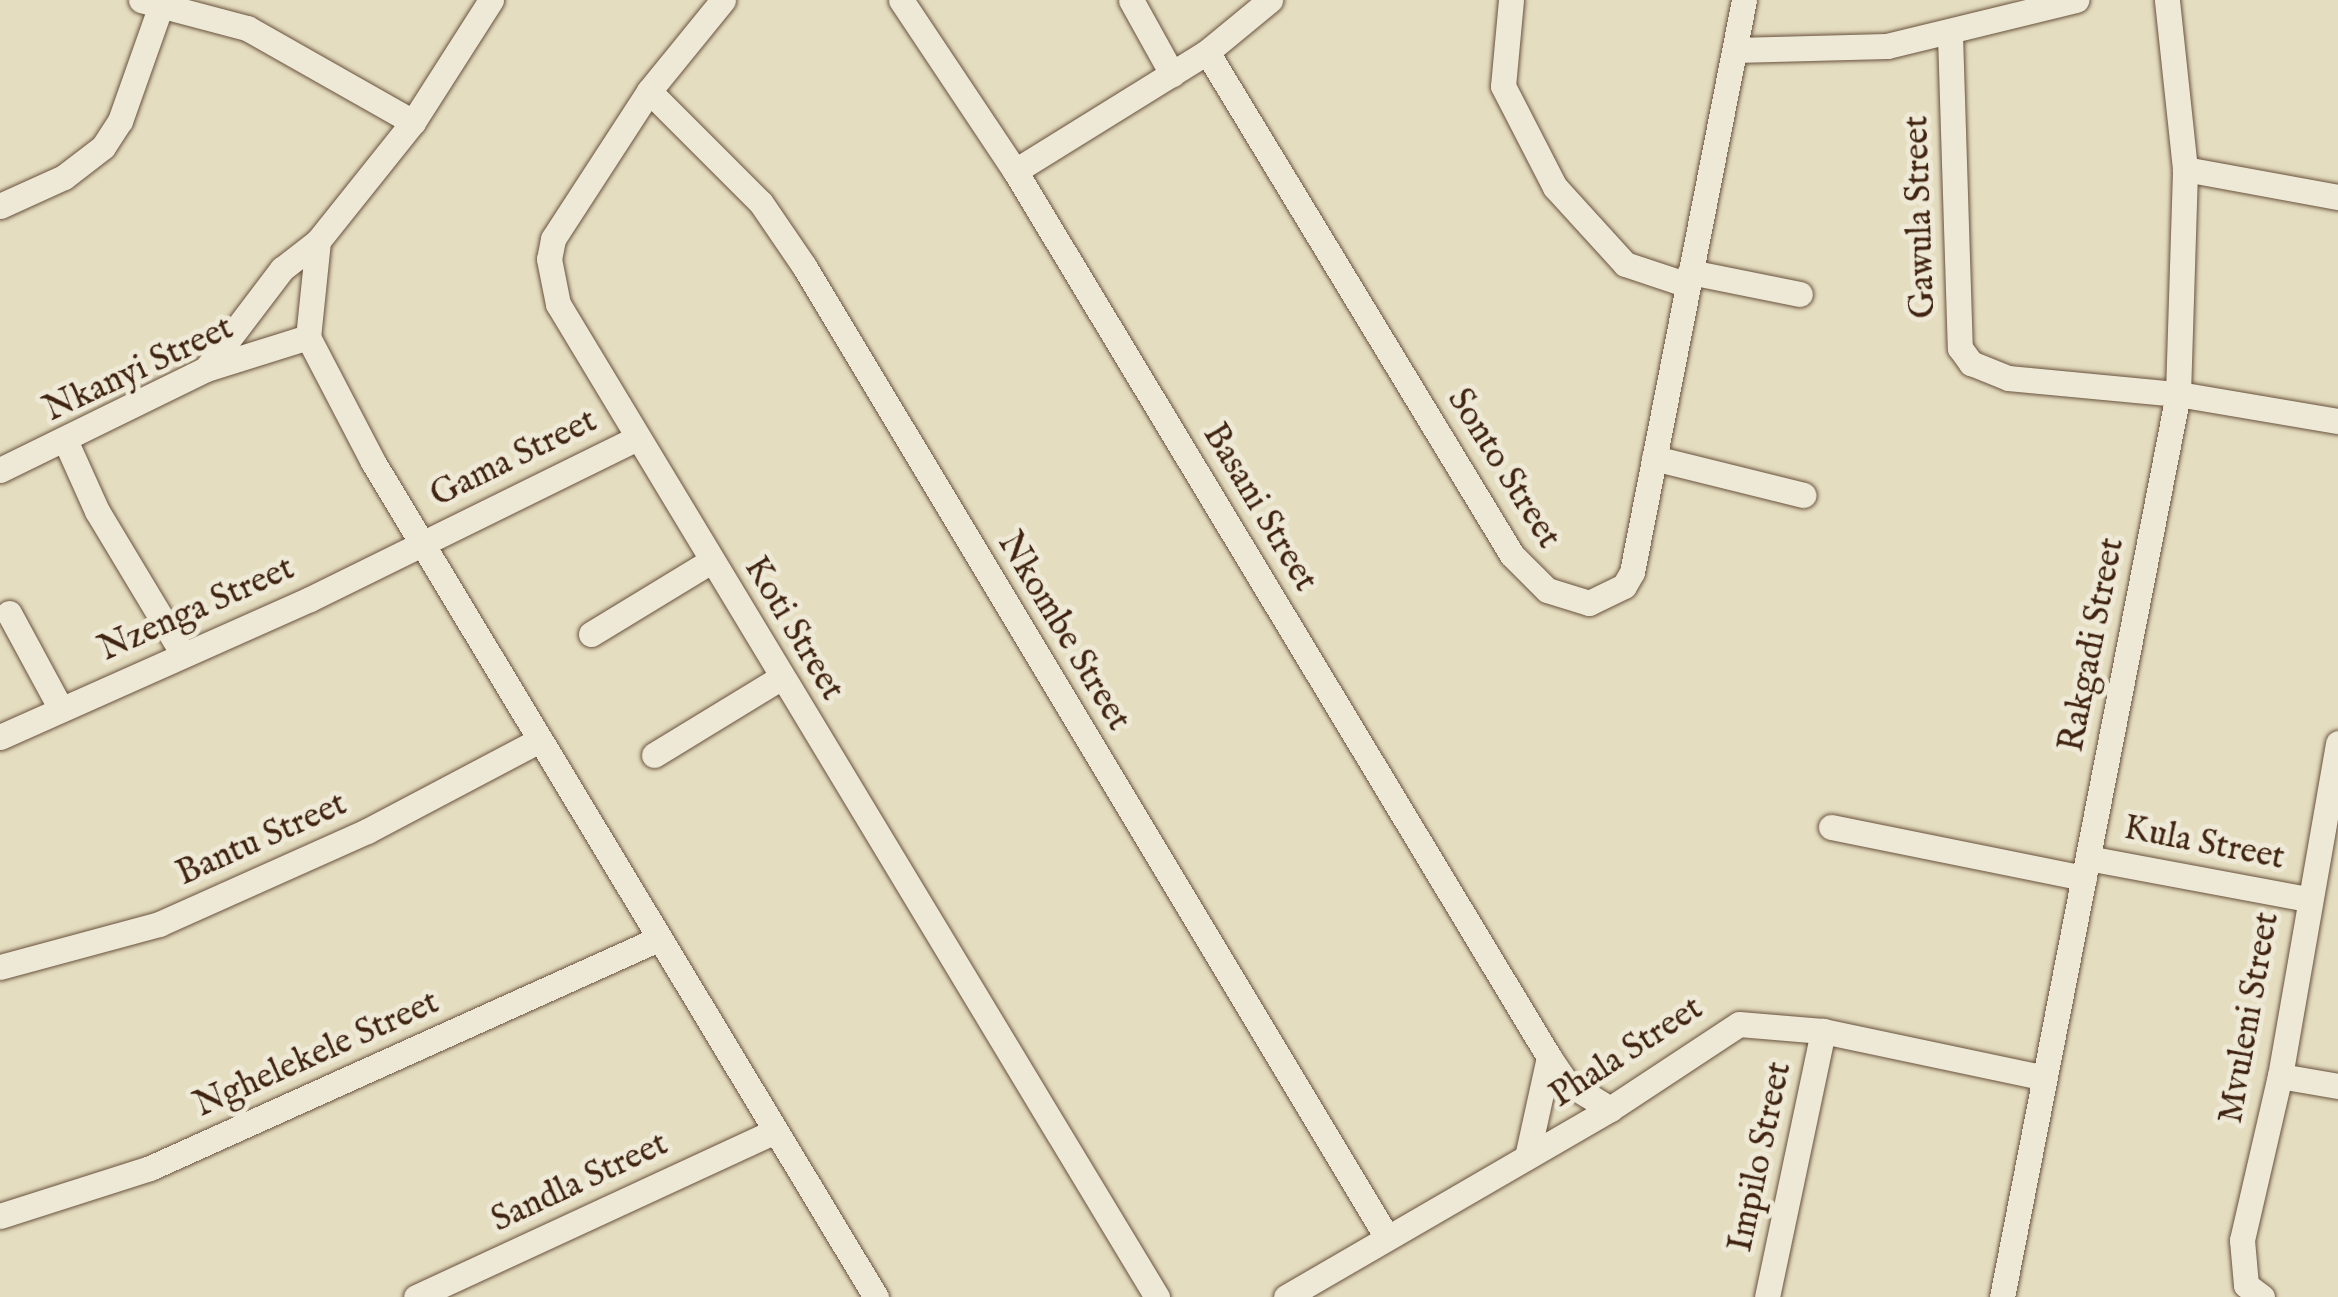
<!DOCTYPE html>
<html>
<head>
<meta charset="utf-8">
<style>
	body { margin:0 }
	#map { position:relative; width:2338px; height:1297px; overflow:hidden; background:#e5ddc0; font-family:"IM FELL English",serif }
	div>[style] { position:absolute }
	.roads { filter:drop-shadow(0 0 2px #69523d) drop-shadow(0 0 2px #69523d) }
	.minor>* { height:25px; margin:-12.5px; padding:0 12.5px; transform-origin:12.5px; border-radius:12.5px; background:#eee9d6 }
	span { translate:-50% -50%; white-space:nowrap; text-align:center; line-height:1.15; -webkit-text-stroke:10px #eee9d6; paint-order:stroke }
	.street-label { font-size:35px; color:#402411 }
</style>
</head>
<body>
<div id="map">
	<div class="roads">
		<div class="minor">
			<i style="left:141px;top:0;width:110px;rotate:14.8deg"></i>
			<i style="left:247px;top:28px;width:191px;rotate:29.5deg"></i>
			<i style="left:491px;top:0;width:145px;rotate:122.6deg"></i>
			<i style="left:413px;top:122px;width:152px;rotate:128.6deg"></i>
			<i style="left:318px;top:241px;width:97px;rotate:95.9deg"></i>
			<i style="left:308px;top:337px;width:141px;rotate:62.5deg"></i>
			<i style="left:373px;top:462px;width:975px;rotate:58.94deg"></i>
			<i style="left:723px;top:0;width:117px;rotate:129.1deg"></i>
			<i style="left:649px;top:91px;width:176px;rotate:123deg"></i>
			<i style="left:553px;top:239px;width:20px;rotate:101deg"></i>
			<i style="left:549px;top:259px;width:46px;rotate:78.7deg"></i>
			<i style="left:558px;top:304px;width:1160px;rotate:58.9deg"></i>
			<i style="left:901px;top:0;width:206px;rotate:56.3deg"></i>
			<i style="left:1015px;top:171px;width:1034px;rotate:58.92deg"></i>
			<i style="left:1549px;top:1057px;width:30px;rotate:56deg"></i>
			<i style="left:1566px;top:1082px;width:52px;rotate:31.5deg"></i>
			<i style="left:1131px;top:0;width:85px;rotate:61deg"></i>
			<i style="left:1511px;top:0;width:86px;rotate:95.3deg"></i>
			<i style="left:1503px;top:86px;width:114px;rotate:62.8deg"></i>
			<i style="left:1555px;top:187px;width:104px;rotate:47.7deg"></i>
			<i style="left:1625px;top:264px;width:66px;rotate:18.4deg"></i>
			<i style="left:1950px;top:35px;width:313px;rotate:88.2deg"></i>
			<i style="left:1960px;top:348px;width:19px;rotate:54deg"></i>
			<i style="left:1971px;top:363px;width:40px;rotate:22deg"></i>
			<i style="left:2008px;top:378px;width:171px;rotate:5.4deg"></i>
			<i style="left:2178px;top:394px;width:162px;rotate:9.6deg"></i>
			<i style="left:1735px;top:50px;width:152px;rotate:-1.5deg"></i>
			<i style="left:1887px;top:46px;width:195px;rotate:-13.7deg"></i>
			<i style="left:1207px;top:52px;width:588px;rotate:58.77deg"></i>
			<i style="left:1512px;top:555px;width:49px;rotate:45deg"></i>
			<i style="left:1547px;top:590px;width:44px;rotate:17.2deg"></i>
			<i style="left:1589px;top:603px;width:39px;rotate:-26deg"></i>
			<i style="left:1624px;top:586px;width:16px;rotate:-60deg"></i>
			<i style="left:1632px;top:572px;width:583px;rotate:-78.92deg"></i>
			<i style="left:649px;top:91px;width:158px;rotate:45deg"></i>
			<i style="left:761px;top:203px;width:76px;rotate:55.7deg"></i>
			<i style="left:804px;top:266px;width:1129px;rotate:59.03deg"></i>
			<i style="left:2185px;top:169px;width:156px;rotate:10.4deg"></i>
			<i style="left:1015px;top:171px;width:226px;rotate:-31.8deg"></i>
			<i style="left:1207px;top:52px;width:82px;rotate:-39.5deg"></i>
			<i style="left:0;top:206px;width:70px;rotate:-24.4deg"></i>
			<i style="left:64px;top:177px;width:49px;rotate:-37.6deg"></i>
			<i style="left:103px;top:147px;width:31px;rotate:-57deg"></i>
			<i style="left:120px;top:121px;width:123px;rotate:-70.5deg"></i>
			<i style="left:1690px;top:272px;width:112px;rotate:11.3deg"></i>
			<i style="left:206px;top:369px;width:126px;rotate:-52.8deg"></i>
			<i style="left:282px;top:269px;width:46px;rotate:-37.9deg"></i>
			<i style="left:66px;top:442px;width:76px;rotate:65.8deg"></i>
			<i style="left:97px;top:511px;width:167px;rotate:59deg"></i>
			<i style="left:1654px;top:458px;width:154px;rotate:13.9deg"></i>
			<i style="left:0;top:470px;width:229px;rotate:-26.1deg"></i>
			<i style="left:206px;top:369px;width:107px;rotate:-17.4deg"></i>
			<i style="left:9px;top:613px;width:109px;rotate:61.6deg"></i>
			<i style="left:591px;top:634px;width:140px;rotate:-31.3deg"></i>
			<i style="left:0;top:737px;width:339px;rotate:-24deg"></i>
			<i style="left:310px;top:599px;width:364px;rotate:-26.2deg"></i>
			<i style="left:654px;top:755px;width:150px;rotate:-31.4deg"></i>
			<i style="left:1831px;top:827px;width:258px;rotate:11.4deg"></i>
			<i style="left:2088px;top:858px;width:223px;rotate:10.6deg"></i>
			<i style="left:0;top:967px;width:165px;rotate:-15.1deg"></i>
			<i style="left:159px;top:924px;width:228px;rotate:-24.1deg"></i>
			<i style="left:367px;top:831px;width:193px;rotate:-27.8deg"></i>
			<i style="left:2280px;top:1076px;width:59px;rotate:9.8deg"></i>
			<i style="left:1527px;top:1157px;width:102px;rotate:-77.6deg"></i>
			<i style="left:0;top:1216px;width:157px;rotate:-17.7deg"></i>
			<i style="left:150px;top:1168px;width:555px;rotate:-24.26deg"></i>
			<i style="left:416px;top:1297px;width:393px;rotate:-24.8deg"></i>
			<i style="left:1286px;top:1297px;width:375px;rotate:-30.1deg"></i>
			<i style="left:1610px;top:1109px;width:154px;rotate:-33.4deg"></i>
			<i style="left:1739px;top:1024px;width:84px;rotate:4.8deg"></i>
			<i style="left:1823px;top:1031px;width:224px;rotate:11.9deg"></i>
			<i style="left:1767px;top:1297px;width:272px;rotate:-78.1deg"></i>
			<i style="left:2002px;top:1297px;width:920px;rotate:-78.97deg"></i>
			<i style="left:2178px;top:394px;width:225px;rotate:-88.2deg"></i>
			<i style="left:2185px;top:169px;width:170px;rotate:-96.1deg"></i>
			<i style="left:2262px;top:1297px;width:20px;rotate:-143deg"></i>
			<i style="left:2246px;top:1285px;width:45px;rotate:-95.1deg"></i>
			<i style="left:2242px;top:1240px;width:168px;rotate:-77deg"></i>
			<i style="left:2280px;top:1076px;width:338px;rotate:-80.1deg"></i>
		</div>
	</div>
	<div class="street-label">
		<span style="left:1921px;top:217px;rotate:-92deg">Gawula Street</span>
		<span style="left:139px;top:370px;rotate:-25deg">Nkanyi Street</span>
		<span style="left:514px;top:459px;rotate:-26deg">Gama Street</span>
		<span style="left:1503px;top:469px;rotate:58deg">Sonto Street</span>
		<span style="left:1259px;top:508px;rotate:59deg">Basani Street</span>
		<span style="left:197px;top:610px;rotate:-24deg">Nzenga Street</span>
		<span style="left:793px;top:629px;rotate:59deg">Koti Street</span>
		<span style="left:1063px;top:632px;rotate:59deg">Nkombe Street</span>
		<span style="left:2093px;top:645px;rotate:-79deg">Rakgadi Street</span>
		<span style="left:262px;top:840px;rotate:-24deg">Bantu Street</span>
		<span style="left:2204px;top:844px;rotate:11deg">Kula Street</span>
		<span style="left:2250px;top:1018px;rotate:-80deg">Mvuleni Street</span>
		<span style="left:1627px;top:1053px;rotate:-33deg">Phala Street</span>
		<span style="left:317px;top:1055px;rotate:-24deg">Nghelekele Street</span>
		<span style="left:1761px;top:1157px;rotate:-78deg">Impilo Street</span>
		<span style="left:580px;top:1183px;rotate:-25deg">Sandla Street</span>
	</div>
</div>
</body>
</html>
